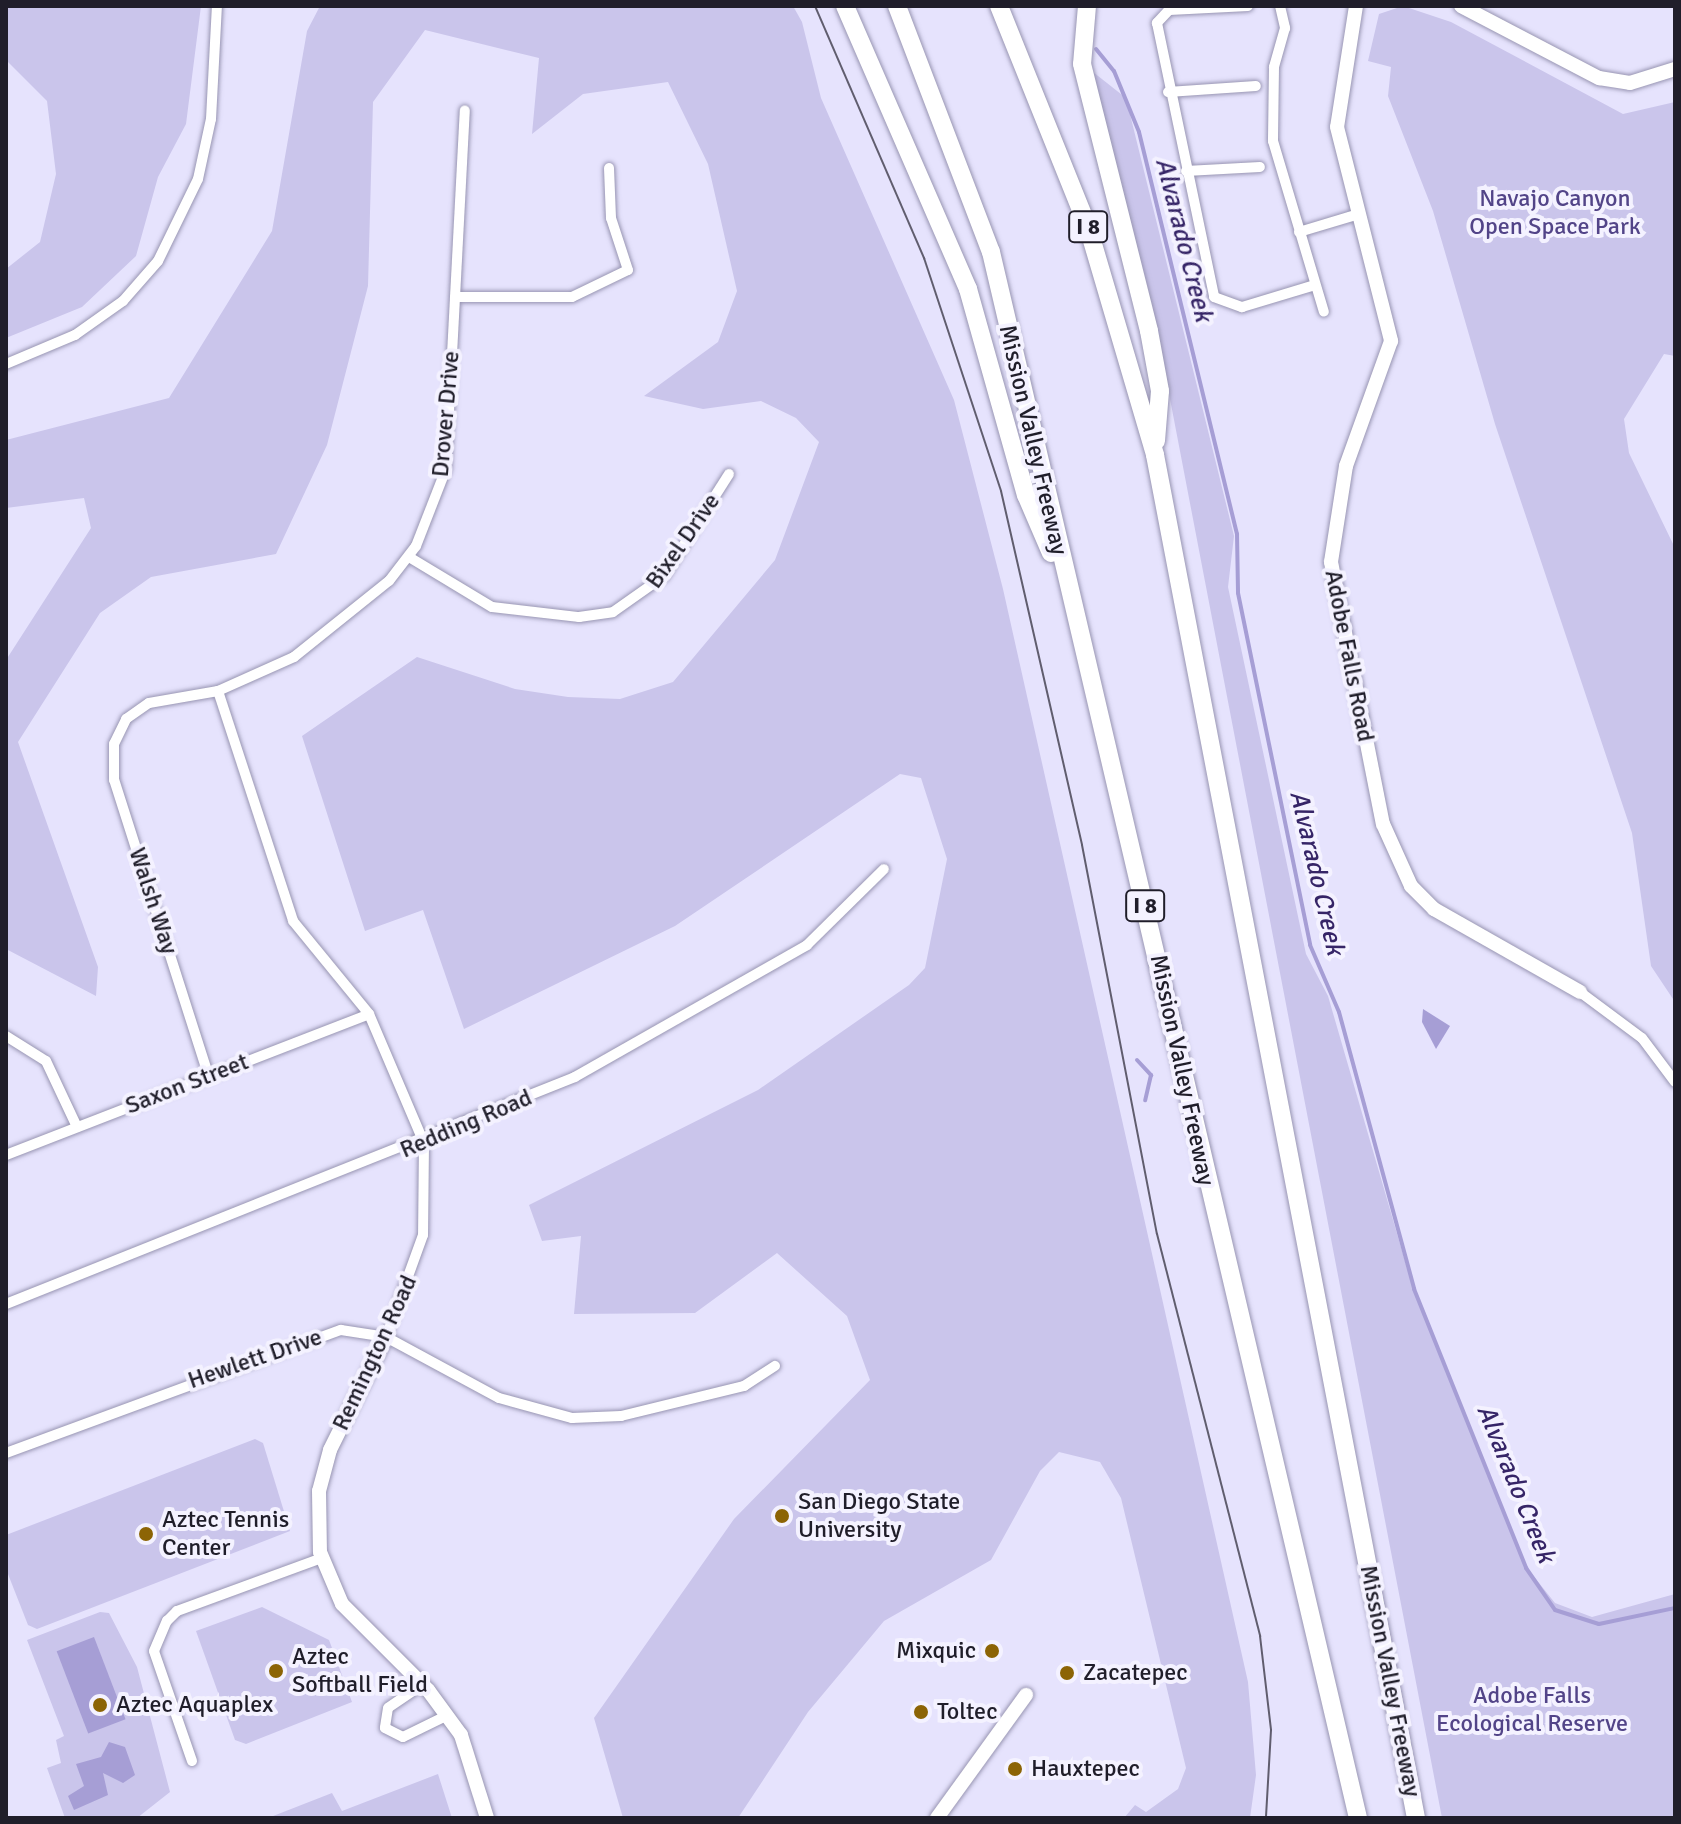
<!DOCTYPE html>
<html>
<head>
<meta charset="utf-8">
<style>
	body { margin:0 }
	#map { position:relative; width:1681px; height:1824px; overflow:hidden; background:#e6e3fd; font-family:Signika,sans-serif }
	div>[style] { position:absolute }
	.green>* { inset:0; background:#cac5eb }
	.water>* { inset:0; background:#a69ed5; transform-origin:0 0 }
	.stream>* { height:4px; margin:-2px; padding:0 2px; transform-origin:2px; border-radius:2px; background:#a69ed5 }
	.roads { filter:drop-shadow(0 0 2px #9895b2) drop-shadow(0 0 2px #9895b2) }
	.street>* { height:10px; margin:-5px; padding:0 5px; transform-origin:5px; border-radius:5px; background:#fff }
	.secondary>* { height:14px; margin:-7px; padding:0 7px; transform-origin:7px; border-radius:7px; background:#fff }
	.highway>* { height:18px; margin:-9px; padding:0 9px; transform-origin:9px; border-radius:9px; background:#fff }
	.tram>* { height:2px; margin:-1px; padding:0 1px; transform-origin:1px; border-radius:1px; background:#605d6e }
	.dots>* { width:22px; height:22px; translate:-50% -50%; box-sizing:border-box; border:4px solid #f4f2ff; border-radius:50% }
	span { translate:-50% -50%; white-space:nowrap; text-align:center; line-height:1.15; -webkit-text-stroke:8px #f4f2ff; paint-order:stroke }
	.shield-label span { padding:2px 6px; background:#f4f2ff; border:2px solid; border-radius:6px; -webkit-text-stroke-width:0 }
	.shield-label { font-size:22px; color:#201e2a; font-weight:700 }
	.park-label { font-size:24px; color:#524488 }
	.street-label { font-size:24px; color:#201e2a }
	.poi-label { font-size:24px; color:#201e2a }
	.left { translate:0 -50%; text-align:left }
	.right { translate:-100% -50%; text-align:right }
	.water-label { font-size:26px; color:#362567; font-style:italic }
	.frame { position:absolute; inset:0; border:8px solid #201e2a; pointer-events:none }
</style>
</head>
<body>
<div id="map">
	<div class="green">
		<i style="clip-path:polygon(6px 6px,201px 6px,186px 124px,158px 177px,136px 256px,82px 307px,6px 338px,6px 269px,40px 242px,56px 174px,47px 101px,6px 60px)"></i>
		<i style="clip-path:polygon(320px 6px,793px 6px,802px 22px,821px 98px,954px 400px,1003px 589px,1248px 1682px,1256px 1775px,1250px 1818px,1124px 1818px,1135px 1805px,1146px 1812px,1178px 1789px,1186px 1768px,1121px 1498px,1100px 1462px,1059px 1452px,1040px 1471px,991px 1560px,884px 1621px,808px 1712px,738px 1818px,623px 1818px,594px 1718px,734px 1519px,870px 1380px,847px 1316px,777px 1253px,695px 1313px,574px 1314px,581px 1236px,542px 1241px,529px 1205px,758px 1090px,909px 985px,925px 968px,947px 859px,921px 778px,900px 774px,675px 926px,464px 1029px,423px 910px,365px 931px,302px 736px,417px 657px,515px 689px,568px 697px,620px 699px,673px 682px,775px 560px,819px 442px,796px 418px,761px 401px,703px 409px,644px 396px,718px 342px,737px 291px,708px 164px,668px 82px,583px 94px,532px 134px,539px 58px,425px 30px,373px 102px,368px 286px,327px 445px,276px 554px,151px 577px,100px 613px,18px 742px,98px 967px,96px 996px,6px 949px,6px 660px,91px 528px,84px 498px,6px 508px,6px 440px,169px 398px,272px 231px,307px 31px)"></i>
		<i style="clip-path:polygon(1403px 6px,1451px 22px,1623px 114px,1675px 102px,1675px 356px,1664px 354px,1624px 419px,1629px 453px,1675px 548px,1675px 1002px,1651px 966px,1632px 833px,1495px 424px,1433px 211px,1388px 96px,1391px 67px,1368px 61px,1379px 14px)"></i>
		<i style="clip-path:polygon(1093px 72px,1126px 98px,1234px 536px,1228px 587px,1306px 954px,1328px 996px,1407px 1268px,1527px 1568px,1555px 1603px,1592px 1617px,1675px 1594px,1675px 1818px,1442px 1818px,1152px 305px)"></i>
		<i style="clip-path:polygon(255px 1439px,263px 1443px,290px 1531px,37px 1629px,28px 1625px,6px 1569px,6px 1535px)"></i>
		<i style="clip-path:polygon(262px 1607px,329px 1640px,352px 1702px,246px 1744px,235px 1740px,196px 1631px)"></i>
		<i style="clip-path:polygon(100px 1612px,109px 1613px,137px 1667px,170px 1792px,137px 1818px,65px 1818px,47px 1768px,61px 1763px,56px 1740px,64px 1736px,27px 1640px)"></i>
		<i style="clip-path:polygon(438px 1774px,452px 1818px,268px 1818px,332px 1793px,342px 1811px)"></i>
	</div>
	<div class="water">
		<i style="clip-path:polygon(1423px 1009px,1450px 1026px,1436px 1049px,1422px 1022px)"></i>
		<i style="left:94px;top:1637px;width:88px;height:40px;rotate:69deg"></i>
		<i style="clip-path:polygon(109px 1742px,125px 1747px,135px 1775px,123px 1783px,103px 1773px,108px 1795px,74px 1810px,68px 1796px,84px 1786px,76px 1764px,101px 1757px)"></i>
	</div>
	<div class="stream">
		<i style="left:1096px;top:49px;width:28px;rotate:51deg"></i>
		<i style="left:1114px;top:71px;width:66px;rotate:67.7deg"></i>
		<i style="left:1139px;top:132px;width:414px;rotate:76.3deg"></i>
		<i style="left:1237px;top:534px;width:59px;rotate:89deg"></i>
		<i style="left:1238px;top:593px;width:359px;rotate:78.4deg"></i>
		<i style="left:1310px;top:945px;width:73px;rotate:66.6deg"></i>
		<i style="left:1339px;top:1012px;width:287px;rotate:74.8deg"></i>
		<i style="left:1414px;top:1289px;width:301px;rotate:68.1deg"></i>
		<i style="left:1526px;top:1568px;width:51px;rotate:55.4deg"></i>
		<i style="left:1555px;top:1610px;width:46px;rotate:17.7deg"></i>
		<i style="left:1599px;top:1624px;width:78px;rotate:-11.9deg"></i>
		<i style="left:1137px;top:1060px;width:21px;rotate:47deg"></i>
		<i style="left:1151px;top:1075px;width:26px;rotate:103deg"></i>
	</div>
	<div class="roads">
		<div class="street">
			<i style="left:1248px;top:6px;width:79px;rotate:177.1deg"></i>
			<i style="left:1169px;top:10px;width:18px;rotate:133deg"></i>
			<i style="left:1157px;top:23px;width:280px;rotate:78.2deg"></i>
			<i style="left:1214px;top:297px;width:30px;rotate:20deg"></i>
			<i style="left:1242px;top:307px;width:76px;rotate:-16.8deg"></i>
			<i style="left:1280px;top:6px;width:23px;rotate:77deg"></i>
			<i style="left:1285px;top:28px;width:41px;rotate:105.8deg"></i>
			<i style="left:1274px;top:67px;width:74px;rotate:90.8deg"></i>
			<i style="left:1273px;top:141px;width:178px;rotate:73.4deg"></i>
			<i style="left:1168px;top:92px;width:88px;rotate:-3.9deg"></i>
			<i style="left:1186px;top:171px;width:74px;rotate:-3.1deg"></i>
			<i style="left:1299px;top:232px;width:63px;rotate:-16.7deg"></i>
			<i style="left:455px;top:297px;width:117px"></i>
			<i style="left:572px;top:297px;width:62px;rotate:-25.7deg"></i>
			<i style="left:628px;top:270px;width:55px;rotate:-108.1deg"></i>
			<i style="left:611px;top:218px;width:50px;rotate:-92.3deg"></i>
			<i style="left:6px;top:364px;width:75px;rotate:-22.8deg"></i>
			<i style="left:75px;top:335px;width:59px;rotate:-35.3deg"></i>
			<i style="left:123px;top:301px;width:53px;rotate:-48.8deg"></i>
			<i style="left:158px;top:261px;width:91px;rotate:-64deg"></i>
			<i style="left:198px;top:179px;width:61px;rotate:-77.8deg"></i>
			<i style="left:211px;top:119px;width:113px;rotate:-87deg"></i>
			<i style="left:409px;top:557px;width:97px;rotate:31.1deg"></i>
			<i style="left:492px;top:607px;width:88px;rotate:6.6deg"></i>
			<i style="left:579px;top:617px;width:34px;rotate:-8deg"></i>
			<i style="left:613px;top:612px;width:62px;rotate:-35.2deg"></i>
			<i style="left:664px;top:576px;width:121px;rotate:-57.5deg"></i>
			<i style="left:218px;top:691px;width:242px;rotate:71.9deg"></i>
			<i style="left:293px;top:921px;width:120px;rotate:50.7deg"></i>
			<i style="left:369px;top:1014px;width:140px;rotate:66.9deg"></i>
			<i style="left:424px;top:1143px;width:92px;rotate:90.6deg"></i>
			<i style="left:423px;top:1235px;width:109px;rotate:109.9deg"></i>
			<i style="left:1580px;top:992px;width:77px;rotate:36.6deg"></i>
			<i style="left:1642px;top:1038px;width:55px;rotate:53.1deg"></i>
			<i style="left:6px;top:1036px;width:47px;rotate:32deg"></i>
			<i style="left:46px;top:1061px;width:73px;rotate:64.8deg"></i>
			<i style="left:208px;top:1074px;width:309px;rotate:-107.7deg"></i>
			<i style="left:114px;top:780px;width:36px;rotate:-90deg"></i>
			<i style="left:114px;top:744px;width:28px;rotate:-64deg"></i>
			<i style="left:126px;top:719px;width:28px;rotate:-35deg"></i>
			<i style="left:149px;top:703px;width:70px;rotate:-9.9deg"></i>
			<i style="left:218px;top:691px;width:83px;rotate:-24.1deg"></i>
			<i style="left:294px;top:657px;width:122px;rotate:-38.7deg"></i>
			<i style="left:389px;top:581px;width:44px;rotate:-52.4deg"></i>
			<i style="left:416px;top:546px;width:83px;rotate:-68.7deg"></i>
			<i style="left:446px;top:469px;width:359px;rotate:-87deg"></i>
			<i style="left:6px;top:1155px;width:389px;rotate:-21.2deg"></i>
			<i style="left:6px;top:1304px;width:613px;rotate:-21.75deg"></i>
			<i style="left:575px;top:1077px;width:267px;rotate:-29.6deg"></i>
			<i style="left:807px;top:945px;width:108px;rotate:-44.6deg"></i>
			<i style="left:6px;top:1453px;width:357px;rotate:-20.2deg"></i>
			<i style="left:341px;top:1330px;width:46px;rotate:8.8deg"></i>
			<i style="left:386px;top:1337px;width:128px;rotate:28.4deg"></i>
			<i style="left:499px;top:1398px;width:76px;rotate:15.3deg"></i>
			<i style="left:572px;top:1418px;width:49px;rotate:-2.3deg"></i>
			<i style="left:621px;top:1416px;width:127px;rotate:-13.7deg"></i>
			<i style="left:744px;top:1386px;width:37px;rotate:-33deg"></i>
			<i style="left:423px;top:1684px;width:42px;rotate:145.6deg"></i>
			<i style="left:388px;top:1708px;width:20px;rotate:99deg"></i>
			<i style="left:385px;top:1728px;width:20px;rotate:27deg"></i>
			<i style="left:403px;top:1737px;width:50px;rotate:-26.1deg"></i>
			<i style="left:192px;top:1761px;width:116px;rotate:-109.1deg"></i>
			<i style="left:154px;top:1651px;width:33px;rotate:-67deg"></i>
			<i style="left:167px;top:1621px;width:14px;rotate:-45deg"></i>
			<i style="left:177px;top:1611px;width:154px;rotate:-20.1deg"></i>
		</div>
		<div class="secondary">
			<i style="left:1356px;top:6px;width:122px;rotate:98.9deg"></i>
			<i style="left:1337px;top:127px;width:221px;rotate:75.8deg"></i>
			<i style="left:1391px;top:341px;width:133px;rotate:109.8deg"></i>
			<i style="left:1346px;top:466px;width:97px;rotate:98.9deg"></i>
			<i style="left:1331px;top:562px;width:267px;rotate:78.8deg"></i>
			<i style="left:1383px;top:824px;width:68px;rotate:65.7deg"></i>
			<i style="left:1411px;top:886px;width:33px;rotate:45deg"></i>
			<i style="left:1434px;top:909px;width:168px;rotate:29.6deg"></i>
			<i style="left:1461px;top:6px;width:156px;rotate:27.6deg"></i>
			<i style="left:1599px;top:78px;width:31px;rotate:9deg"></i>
			<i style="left:1630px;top:83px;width:47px;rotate:-17.3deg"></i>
			<i style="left:386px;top:1337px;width:126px;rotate:116.4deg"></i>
			<i style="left:330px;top:1450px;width:42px;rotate:105deg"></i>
			<i style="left:319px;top:1491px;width:61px;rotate:89.1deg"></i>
			<i style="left:320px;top:1552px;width:56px;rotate:67.1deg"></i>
			<i style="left:342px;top:1604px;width:122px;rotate:45deg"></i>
			<i style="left:428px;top:1690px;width:56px;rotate:53.7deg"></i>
			<i style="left:461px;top:1735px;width:87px;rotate:72.6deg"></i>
			<i style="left:937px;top:1818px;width:152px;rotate:-54.1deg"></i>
		</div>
		<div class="highway">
			<i style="left:845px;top:6px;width:309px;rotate:66.5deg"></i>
			<i style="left:968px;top:289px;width:214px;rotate:74.3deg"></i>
			<i style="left:1026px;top:495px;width:63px;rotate:66.7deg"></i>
			<i style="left:897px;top:6px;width:263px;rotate:69.1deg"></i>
			<i style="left:991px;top:252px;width:1608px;rotate:76.81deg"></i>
			<i style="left:999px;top:6px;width:238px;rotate:68.1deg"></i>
			<i style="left:1088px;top:227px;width:238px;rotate:73.6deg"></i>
			<i style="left:1155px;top:455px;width:1388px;rotate:79.16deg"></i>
			<i style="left:1087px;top:6px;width:58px;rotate:94.9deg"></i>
			<i style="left:1082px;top:64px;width:275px;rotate:75.9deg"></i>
			<i style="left:1149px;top:331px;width:61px;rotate:79.6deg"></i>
			<i style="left:1160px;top:391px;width:50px;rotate:94.6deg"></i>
		</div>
	</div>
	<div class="tram">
		<i style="left:815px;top:6px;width:275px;rotate:66.6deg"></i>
		<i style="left:924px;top:258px;width:245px;rotate:71.7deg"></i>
		<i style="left:1001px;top:491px;width:363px;rotate:77.1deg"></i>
		<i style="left:1082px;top:845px;width:396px;rotate:79.1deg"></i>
		<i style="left:1157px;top:1234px;width:415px;rotate:75.6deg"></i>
		<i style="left:1260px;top:1636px;width:95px;rotate:83.3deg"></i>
		<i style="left:1271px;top:1730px;width:88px;rotate:93.3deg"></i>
	</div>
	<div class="dots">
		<i style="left:782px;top:1516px;background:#8c6405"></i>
		<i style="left:146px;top:1534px;background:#8c6405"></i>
		<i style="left:992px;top:1651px;background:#8c6405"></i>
		<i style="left:276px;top:1671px;background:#8c6405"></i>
		<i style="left:1067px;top:1673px;background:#8c6405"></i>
		<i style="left:100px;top:1705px;background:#8c6405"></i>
		<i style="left:921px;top:1712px;background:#8c6405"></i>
		<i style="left:1015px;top:1769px;background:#8c6405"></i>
	</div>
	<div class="shield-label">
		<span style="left:1088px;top:227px">I 8</span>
		<span style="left:1145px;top:906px">I 8</span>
	</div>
	<div class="park-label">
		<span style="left:1555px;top:213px">Navajo Canyon<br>Open Space Park</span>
		<span style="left:1532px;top:1710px">Adobe Falls<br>Ecological Reserve</span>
	</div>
	<div class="street-label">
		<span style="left:446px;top:414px;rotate:-85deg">Drover Drive</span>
		<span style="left:1033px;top:440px;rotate:77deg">Mission Valley Freeway</span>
		<span style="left:683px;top:541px;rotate:-55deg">Bixel Drive</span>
		<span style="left:1349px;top:656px;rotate:79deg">Adobe Falls Road</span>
		<span style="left:153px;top:901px;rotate:72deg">Walsh Way</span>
		<span style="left:1182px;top:1070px;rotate:78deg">Mission Valley Freeway</span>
		<span style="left:187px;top:1084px;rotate:-21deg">Saxon Street</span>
		<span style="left:466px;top:1124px;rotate:-23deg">Redding Road</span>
		<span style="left:375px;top:1353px;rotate:-65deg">Remington Road</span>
		<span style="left:255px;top:1359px;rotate:-19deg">Hewlett Drive</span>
		<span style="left:1390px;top:1681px;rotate:79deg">Mission Valley Freeway</span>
	</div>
	<div class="poi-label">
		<span class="left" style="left:798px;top:1516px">San Diego State<br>University</span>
		<span class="left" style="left:162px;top:1534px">Aztec Tennis<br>Center</span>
		<span class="right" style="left:976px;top:1651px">Mixquic</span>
		<span class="left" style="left:292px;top:1671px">Aztec<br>Softball Field</span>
		<span class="left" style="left:1083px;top:1673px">Zacatepec</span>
		<span class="left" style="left:116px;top:1705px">Aztec Aquaplex</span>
		<span class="left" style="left:937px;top:1712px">Toltec</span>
		<span class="left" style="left:1031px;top:1769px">Hauxtepec</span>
	</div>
	<div class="water-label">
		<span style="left:1183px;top:240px;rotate:76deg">Alvarado Creek</span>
		<span style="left:1316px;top:873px;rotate:77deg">Alvarado Creek</span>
		<span style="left:1515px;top:1484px;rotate:68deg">Alvarado Creek</span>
	</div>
	<div class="frame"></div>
</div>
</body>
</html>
